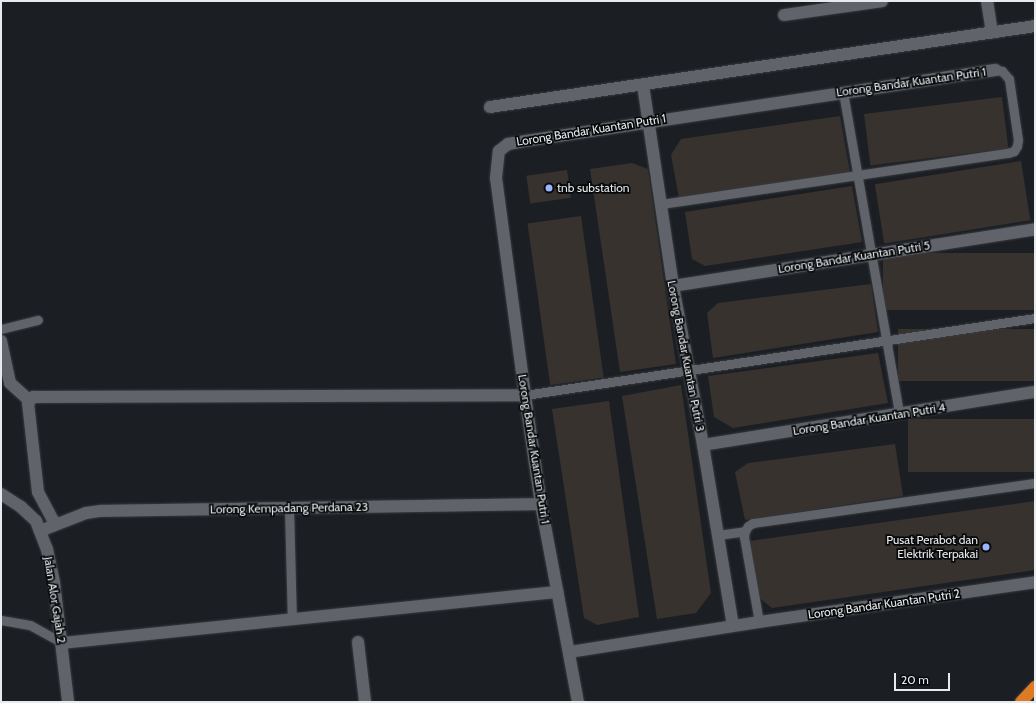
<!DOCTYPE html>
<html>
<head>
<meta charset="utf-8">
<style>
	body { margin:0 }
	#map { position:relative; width:1036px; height:703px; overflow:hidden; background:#1b1f24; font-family:Cabin,sans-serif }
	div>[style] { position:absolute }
	.building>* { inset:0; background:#37322e; transform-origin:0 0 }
	.roads { filter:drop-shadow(0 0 1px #383b3e) drop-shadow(0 0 1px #383b3e) }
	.service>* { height:9px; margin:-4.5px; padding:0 4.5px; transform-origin:4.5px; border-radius:4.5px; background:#60646a }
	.minor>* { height:12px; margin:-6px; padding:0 6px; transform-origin:6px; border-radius:6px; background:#60646a }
	.trunk>* { height:12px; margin:-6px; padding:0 6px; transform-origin:6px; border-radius:6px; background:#dd7b25 }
	.dots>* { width:11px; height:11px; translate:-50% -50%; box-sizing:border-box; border:2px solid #07090b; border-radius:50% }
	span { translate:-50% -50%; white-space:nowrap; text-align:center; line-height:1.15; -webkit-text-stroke:3.5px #07090b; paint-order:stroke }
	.street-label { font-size:12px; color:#e8ebee }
	.poi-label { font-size:12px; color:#e8ebee }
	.left { translate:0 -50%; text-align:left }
	.right { translate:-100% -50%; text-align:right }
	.frame { position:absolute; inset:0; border:2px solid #e8ebee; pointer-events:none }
	.scale { position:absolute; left:894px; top:673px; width:56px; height:18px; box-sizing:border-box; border:2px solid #e8ebee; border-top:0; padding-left:5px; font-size:12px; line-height:14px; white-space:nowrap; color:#e8ebee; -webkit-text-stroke:3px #07090b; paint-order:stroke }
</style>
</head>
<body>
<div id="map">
	<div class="building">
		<i style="left:1002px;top:97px;width:52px;height:139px;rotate:83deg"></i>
		<i style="clip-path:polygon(840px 116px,850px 172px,679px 198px,671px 155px,681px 139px)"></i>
		<i style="left:1021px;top:161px;width:60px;height:148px;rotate:81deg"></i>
		<i style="clip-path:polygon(632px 163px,648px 169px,676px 364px,620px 372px,590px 169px)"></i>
		<i style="left:567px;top:170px;width:28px;height:41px;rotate:82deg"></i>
		<i style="clip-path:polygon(852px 186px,862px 242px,705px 266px,692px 259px,685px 212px)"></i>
		<i style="left:581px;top:216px;width:163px;height:54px;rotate:82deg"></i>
		<i style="left:1035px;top:253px;width:57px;height:152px;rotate:90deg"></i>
		<i style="clip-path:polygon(871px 284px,878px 332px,713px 358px,707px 313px,718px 303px)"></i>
		<i style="left:1035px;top:329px;width:52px;height:137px;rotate:90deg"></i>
		<i style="clip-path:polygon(878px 353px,888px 403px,733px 428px,714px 417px,708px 376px)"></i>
		<i style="clip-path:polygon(681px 385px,711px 593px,696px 613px,657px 619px,622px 396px)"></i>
		<i style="clip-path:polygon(609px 401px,639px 617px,597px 625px,584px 618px,552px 409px)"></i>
		<i style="left:1035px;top:419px;width:53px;height:127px;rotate:90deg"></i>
		<i style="clip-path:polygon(895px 444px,903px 496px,745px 520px,735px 472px,748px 463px)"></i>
		<i style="clip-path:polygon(1035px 501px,1035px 570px,772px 608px,757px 596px,750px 541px)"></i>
	</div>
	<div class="roads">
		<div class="service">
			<i style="left:843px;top:92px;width:327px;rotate:80.1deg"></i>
			<i style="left:661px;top:204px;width:351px;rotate:-8.4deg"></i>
			<i style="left:1008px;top:153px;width:6px;rotate:-18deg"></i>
			<i style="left:1014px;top:151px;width:6px;rotate:-59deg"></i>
			<i style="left:1017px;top:146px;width:6px;rotate:-81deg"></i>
			<i style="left:1018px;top:140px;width:62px;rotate:-98.4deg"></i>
			<i style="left:1009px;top:79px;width:11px;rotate:-131deg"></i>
			<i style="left:1002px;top:71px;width:6px;rotate:-171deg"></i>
			<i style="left:1px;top:329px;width:38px;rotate:-14deg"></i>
			<i style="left:525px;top:395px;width:516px;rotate:-8.59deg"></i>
			<i style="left:289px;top:508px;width:112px;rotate:88.5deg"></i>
			<i style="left:718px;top:535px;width:27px;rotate:-8deg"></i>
			<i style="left:1px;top:620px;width:29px;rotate:10deg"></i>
			<i style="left:30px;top:625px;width:37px;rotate:29deg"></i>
			<i style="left:759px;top:622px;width:86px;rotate:-100deg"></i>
			<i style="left:744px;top:537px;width:6px;rotate:-81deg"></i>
			<i style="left:745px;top:531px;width:6px;rotate:-59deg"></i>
			<i style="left:748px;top:526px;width:6px;rotate:-31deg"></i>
			<i style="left:753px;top:523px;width:285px;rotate:-8.1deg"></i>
		</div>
		<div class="minor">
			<i style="left:987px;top:1px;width:32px;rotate:81deg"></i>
			<i style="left:784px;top:15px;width:99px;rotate:-8.1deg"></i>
			<i style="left:643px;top:85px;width:203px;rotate:81.5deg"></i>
			<i style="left:673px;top:286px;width:162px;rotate:79.3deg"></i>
			<i style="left:703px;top:445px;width:183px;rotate:80.6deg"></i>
			<i style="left:490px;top:107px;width:551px;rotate:-8.45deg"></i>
			<i style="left:673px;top:286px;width:366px;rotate:-8.9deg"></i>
			<i style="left:1px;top:341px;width:43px;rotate:77.9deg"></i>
			<i style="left:10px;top:383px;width:25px;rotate:42deg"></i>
			<i style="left:703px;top:445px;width:336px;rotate:-9.1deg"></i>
			<i style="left:1px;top:494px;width:24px;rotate:33deg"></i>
			<i style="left:21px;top:507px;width:21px;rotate:43deg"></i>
			<i style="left:36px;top:521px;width:30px;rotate:69deg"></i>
			<i style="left:47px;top:549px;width:34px;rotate:78deg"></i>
			<i style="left:54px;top:582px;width:121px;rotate:83.3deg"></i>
			<i style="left:55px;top:524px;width:36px;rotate:-118deg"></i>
			<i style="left:38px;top:492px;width:90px;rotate:-96.4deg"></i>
			<i style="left:28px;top:403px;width:8px;rotate:-50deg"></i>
			<i style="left:33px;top:397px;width:492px;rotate:-0.2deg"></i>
			<i style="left:40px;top:531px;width:49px;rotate:-21.4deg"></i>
			<i style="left:86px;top:513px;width:15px;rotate:-8deg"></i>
			<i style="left:101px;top:511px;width:440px;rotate:-0.9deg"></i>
			<i style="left:358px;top:642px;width:60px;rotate:83.3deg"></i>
			<i style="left:62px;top:643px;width:498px;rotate:-5.9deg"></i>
			<i style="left:570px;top:652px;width:191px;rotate:-9deg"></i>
			<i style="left:759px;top:622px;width:279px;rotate:-8.2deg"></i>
			<i style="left:578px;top:702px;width:201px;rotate:-100.6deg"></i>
			<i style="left:541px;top:504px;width:110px;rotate:-98.4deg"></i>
			<i style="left:525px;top:395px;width:219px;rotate:-97.6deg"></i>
			<i style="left:496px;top:178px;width:27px;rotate:-84deg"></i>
			<i style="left:499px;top:151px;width:11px;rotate:-38deg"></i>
			<i style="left:508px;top:144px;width:11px;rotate:-10deg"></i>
			<i style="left:519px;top:142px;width:482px;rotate:-8.6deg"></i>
		</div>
		<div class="trunk">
			<i style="left:1021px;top:702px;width:21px;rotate:-47deg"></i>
		</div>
	</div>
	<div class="dots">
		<i style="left:549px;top:188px;background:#99b5fd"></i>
		<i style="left:986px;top:547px;background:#99b5fd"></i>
	</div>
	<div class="street-label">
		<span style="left:911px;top:82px;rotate:-8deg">Lorong Bandar Kuantan Putri 1</span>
		<span style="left:591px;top:130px;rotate:-9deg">Lorong Bandar Kuantan Putri 1</span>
		<span style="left:854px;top:257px;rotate:-9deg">Lorong Bandar Kuantan Putri 5</span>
		<span style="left:686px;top:356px;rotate:79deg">Lorong Bandar Kuantan Putri 3</span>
		<span style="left:869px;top:419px;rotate:-9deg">Lorong Bandar Kuantan Putri 4</span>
		<span style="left:534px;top:449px;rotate:81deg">Lorong Bandar Kuantan Putri 1</span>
		<span style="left:289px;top:508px;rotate:-1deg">Lorong Kempadang Perdana 23</span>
		<span style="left:55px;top:600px;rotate:81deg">Jalan Alor Gajah 2</span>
		<span style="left:884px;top:604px;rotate:-8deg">Lorong Bandar Kuantan Putri 2</span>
	</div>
	<div class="poi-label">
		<span class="left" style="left:557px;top:188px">tnb substation</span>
		<span class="right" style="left:978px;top:547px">Pusat Perabot dan<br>Elektrik Terpakai</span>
	</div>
	<div class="frame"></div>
	<div class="scale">20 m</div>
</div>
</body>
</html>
